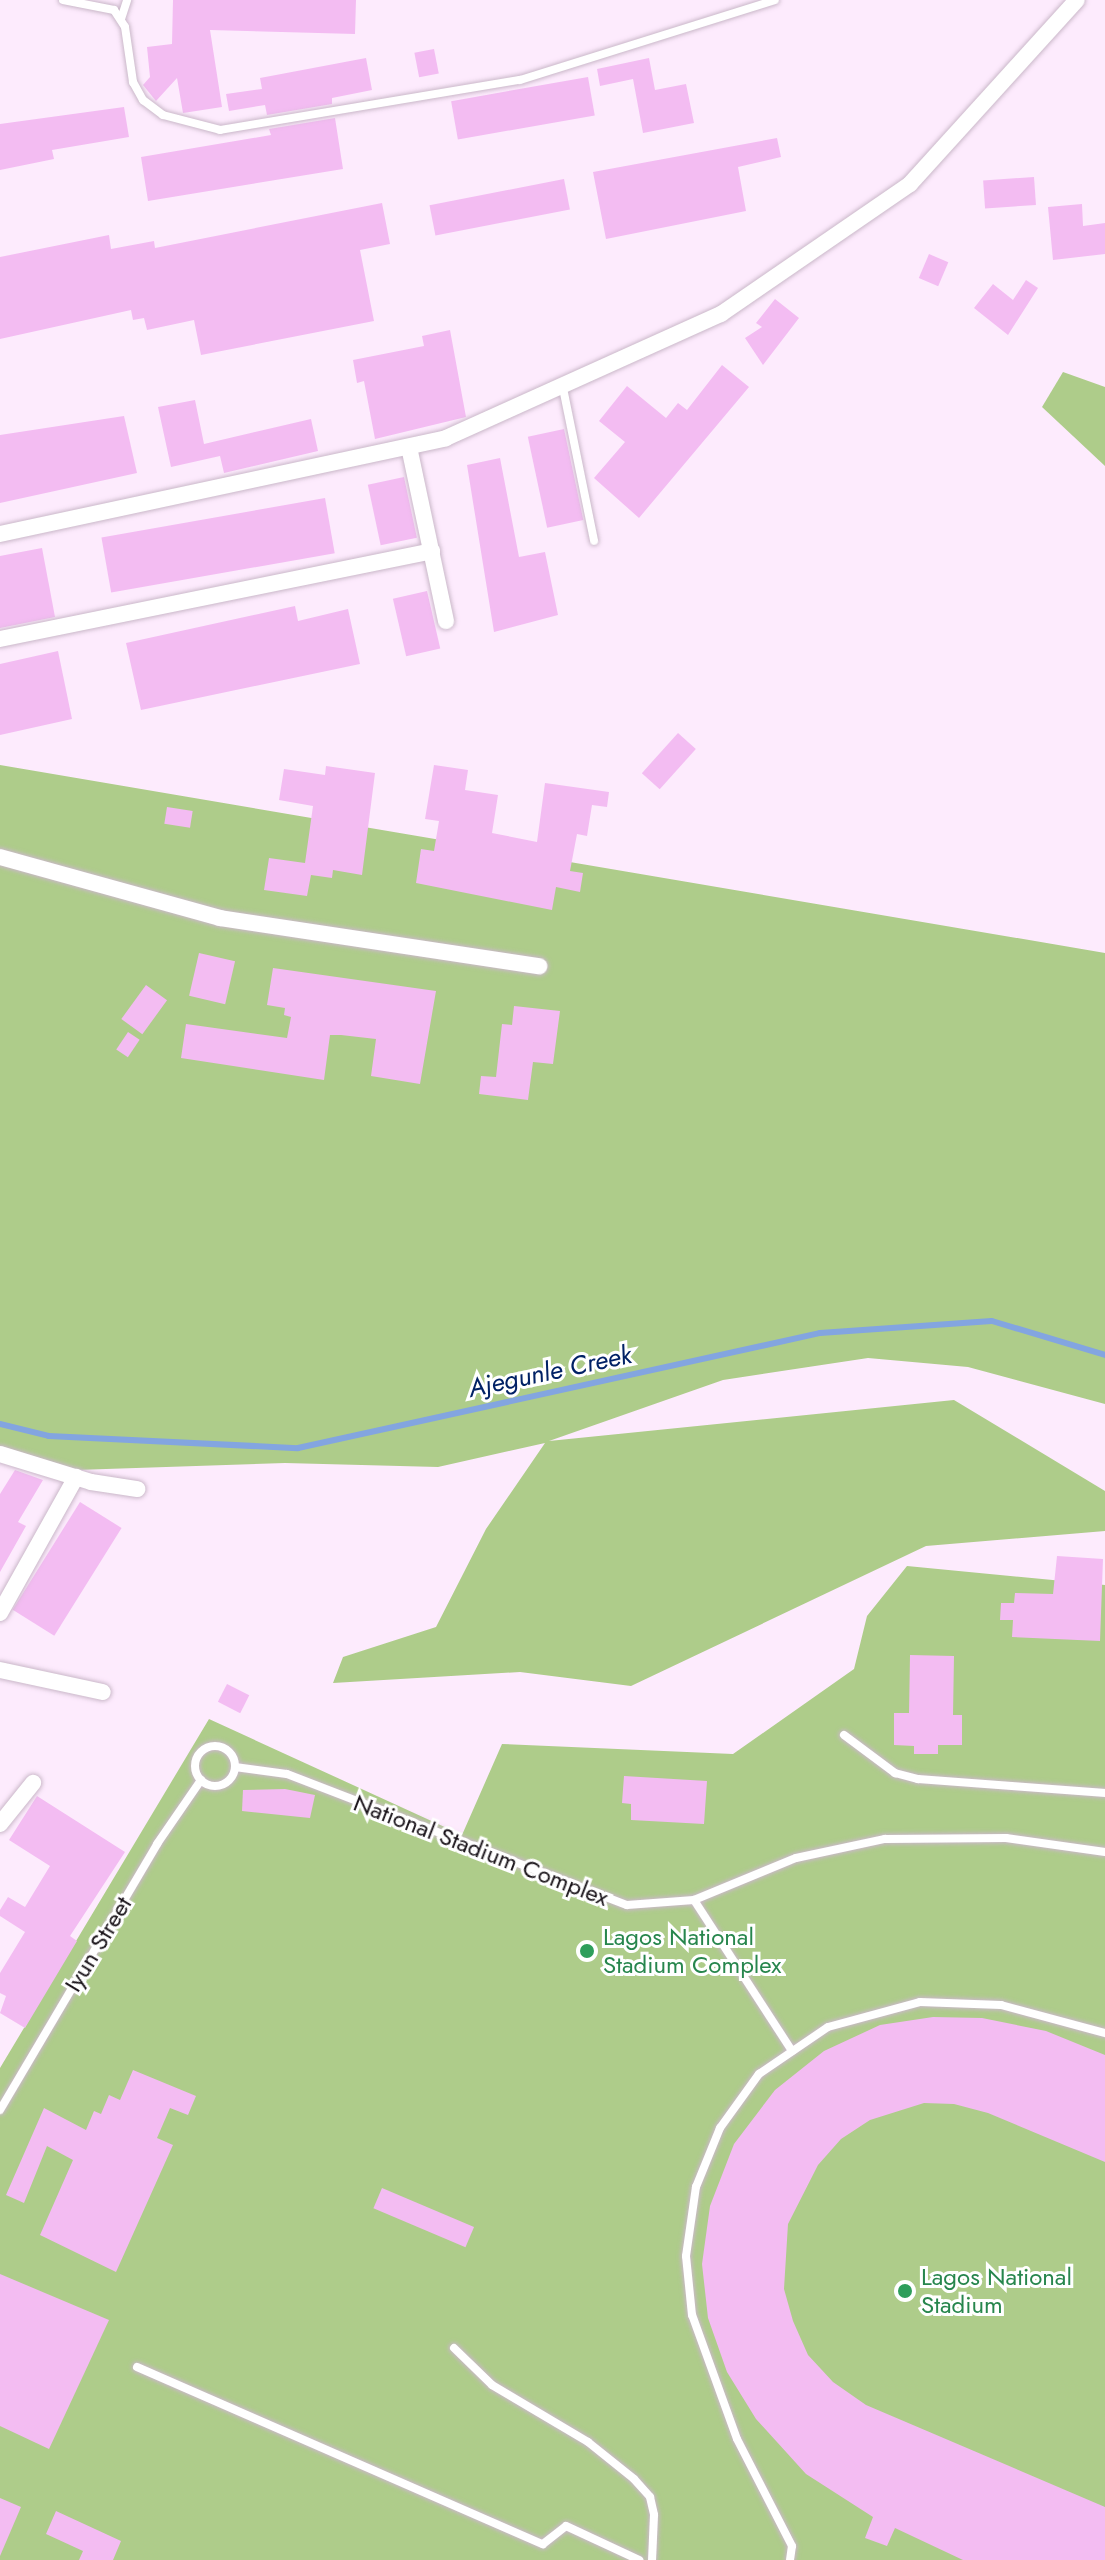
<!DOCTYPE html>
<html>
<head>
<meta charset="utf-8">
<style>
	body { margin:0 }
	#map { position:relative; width:1105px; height:2560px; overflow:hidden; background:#fdebfd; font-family:Jost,sans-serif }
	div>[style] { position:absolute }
	.green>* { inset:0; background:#aecc8a }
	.stream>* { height:6px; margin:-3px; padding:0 3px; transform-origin:3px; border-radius:3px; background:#83a5e0 }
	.building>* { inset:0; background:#f3bcf2; transform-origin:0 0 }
	.roads { filter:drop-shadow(0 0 2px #cab8c9) drop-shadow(0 0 2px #cab8c9) }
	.lane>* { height:8px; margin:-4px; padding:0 4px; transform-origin:4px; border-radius:4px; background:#fff }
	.lane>.ring { margin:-4px; padding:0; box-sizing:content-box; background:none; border:8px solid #fff; border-radius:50% }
	.street>* { height:16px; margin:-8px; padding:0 8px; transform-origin:8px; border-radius:8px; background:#fff }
	.dots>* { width:22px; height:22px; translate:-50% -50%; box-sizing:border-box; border:4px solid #fff; border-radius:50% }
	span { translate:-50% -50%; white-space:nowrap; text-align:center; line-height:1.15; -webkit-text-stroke:6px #fff; paint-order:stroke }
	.street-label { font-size:24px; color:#181218 }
	.leisure-label { font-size:24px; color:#27864d }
	.left { translate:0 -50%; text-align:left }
	.water-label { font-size:26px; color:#002165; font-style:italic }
</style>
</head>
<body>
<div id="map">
	<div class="green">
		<i style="clip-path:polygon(1063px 372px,1105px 387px,1105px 466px,1042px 407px)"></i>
		<i style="clip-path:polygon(0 765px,1105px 953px,1105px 1404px,968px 1367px,868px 1358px,723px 1380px,549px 1441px,954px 1400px,1105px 1491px,1105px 1531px,926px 1546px,631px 1686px,520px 1672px,333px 1683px,343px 1657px,436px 1627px,486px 1529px,545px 1443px,438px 1467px,285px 1463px,76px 1470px,0 1446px)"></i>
		<i style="clip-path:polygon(907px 1566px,1105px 1585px,1105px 2560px,0 2560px,0 2068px,209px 1719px,462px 1835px,502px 1744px,733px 1754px,854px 1669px,867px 1616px)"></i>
	</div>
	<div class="stream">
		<i style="left:0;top:1424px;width:50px;rotate:13.8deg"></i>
		<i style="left:49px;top:1436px;width:249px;rotate:2.8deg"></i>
		<i style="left:298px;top:1448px;width:535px;rotate:-12.42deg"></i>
		<i style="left:820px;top:1333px;width:172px;rotate:-4deg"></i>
		<i style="left:992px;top:1321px;width:118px;rotate:16.7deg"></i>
	</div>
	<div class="building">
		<i style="clip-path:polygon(173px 0,356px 0,355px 34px,210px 30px,222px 107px,183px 113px,177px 78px,156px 101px,143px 85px,150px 77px,147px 47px,172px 44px)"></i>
		<i style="left:434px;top:49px;width:25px;height:20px;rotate:79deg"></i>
		<i style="clip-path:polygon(366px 58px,372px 90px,332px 98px,332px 104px,267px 115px,265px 105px,229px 111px,226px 94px,262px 89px,260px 78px)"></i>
		<i style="clip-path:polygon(649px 58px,655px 90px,686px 84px,694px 123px,643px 133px,633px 79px,600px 86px,597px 69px)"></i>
		<i style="left:588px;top:77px;width:39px;height:139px;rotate:80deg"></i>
		<i style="clip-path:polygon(124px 107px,129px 137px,52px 150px,54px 159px,0 170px,0 124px)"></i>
		<i style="clip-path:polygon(335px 118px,343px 169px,148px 201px,141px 157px,271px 135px,269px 129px)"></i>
		<i style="clip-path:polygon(777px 138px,781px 157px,738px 167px,746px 211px,606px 239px,593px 172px)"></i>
		<i style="left:1034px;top:177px;width:28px;height:51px;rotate:86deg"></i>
		<i style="left:564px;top:179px;width:31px;height:137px;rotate:79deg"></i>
		<i style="clip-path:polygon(382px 203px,390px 244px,360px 250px,374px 321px,201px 355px,194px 320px,147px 330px,144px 318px,133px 320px,131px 310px,0 339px,0 257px,109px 235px,111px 249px,154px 241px,155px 248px)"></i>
		<i style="clip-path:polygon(1082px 204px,1083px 226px,1105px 223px,1105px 254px,1053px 260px,1048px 207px)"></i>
		<i style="left:929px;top:254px;width:21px;height:26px;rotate:23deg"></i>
		<i style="clip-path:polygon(1026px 280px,1038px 288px,1008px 335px,974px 308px,993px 284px,1013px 300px)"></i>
		<i style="clip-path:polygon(775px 299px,799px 318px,763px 365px,745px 338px,762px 327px,756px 323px)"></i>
		<i style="clip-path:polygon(450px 330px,466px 417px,375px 439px,364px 381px,357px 383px,353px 360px,424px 346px,422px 336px)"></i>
		<i style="clip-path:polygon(722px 365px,749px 387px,639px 518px,594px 478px,625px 442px,599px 421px,627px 386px,666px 418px,678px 403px,687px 410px)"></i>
		<i style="clip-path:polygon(195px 400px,204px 444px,311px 419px,318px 451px,224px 473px,220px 456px,171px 467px,158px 407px)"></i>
		<i style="clip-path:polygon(124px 416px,137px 473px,0 503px,0 435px)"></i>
		<i style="left:564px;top:429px;width:93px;height:37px;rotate:78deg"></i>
		<i style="clip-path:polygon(500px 458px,519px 557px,545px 552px,558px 615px,494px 632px,467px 465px)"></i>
		<i style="left:404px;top:477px;width:62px;height:37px;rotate:78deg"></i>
		<i style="left:325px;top:498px;width:56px;height:227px;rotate:80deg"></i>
		<i style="clip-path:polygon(42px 548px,55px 617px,0 628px,0 556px)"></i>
		<i style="left:427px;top:591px;width:59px;height:35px;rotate:77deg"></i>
		<i style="clip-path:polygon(295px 606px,298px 621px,348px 609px,360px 664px,141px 710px,126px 643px)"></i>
		<i style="clip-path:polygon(58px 651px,72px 719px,0 735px,0 664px)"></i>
		<i style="left:678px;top:733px;width:24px;height:54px;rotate:42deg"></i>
		<i style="clip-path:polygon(434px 765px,468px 770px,465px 790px,498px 795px,492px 833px,537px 842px,545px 783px,609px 792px,607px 807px,592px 805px,587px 836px,577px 834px,570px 871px,583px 873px,580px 892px,556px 887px,552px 910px,416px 883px,421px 849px,434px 851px,439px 821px,425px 819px)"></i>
		<i style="clip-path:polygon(326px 766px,375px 773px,362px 875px,333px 870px,332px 878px,311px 875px,307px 896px,264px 890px,269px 858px,305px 863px,313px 806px,279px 800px,284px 769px,325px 775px)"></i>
		<i style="left:167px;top:807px;width:26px;height:17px;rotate:9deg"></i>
		<i style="left:199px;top:953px;width:37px;height:44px;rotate:13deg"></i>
		<i style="clip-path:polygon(273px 968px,436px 991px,420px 1084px,371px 1076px,376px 1039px,341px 1035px,330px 1035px,324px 1080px,181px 1058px,186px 1024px,287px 1038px,291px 1017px,284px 1015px,285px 1008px,267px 1005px)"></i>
		<i style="left:146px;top:985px;width:26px;height:42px;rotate:36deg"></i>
		<i style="clip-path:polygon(514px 1006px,560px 1011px,553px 1064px,533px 1062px,528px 1100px,479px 1094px,481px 1076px,496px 1077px,502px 1024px,512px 1025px)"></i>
		<i style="left:128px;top:1032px;width:14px;height:21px;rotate:34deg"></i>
		<i style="clip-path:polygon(15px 1470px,43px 1480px,18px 1522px,26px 1526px,0 1572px,0 1494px)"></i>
		<i style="left:80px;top:1502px;width:49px;height:127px;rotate:32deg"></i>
		<i style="clip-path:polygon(1057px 1556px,1103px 1559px,1100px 1641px,1012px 1637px,1013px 1620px,1000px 1620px,1001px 1603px,1014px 1603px,1015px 1593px,1053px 1594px)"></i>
		<i style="clip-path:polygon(910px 1655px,954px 1656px,953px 1715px,962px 1715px,962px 1745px,938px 1745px,938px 1754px,914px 1754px,914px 1746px,894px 1745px,894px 1713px,909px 1713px)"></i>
		<i style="left:227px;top:1684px;width:25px;height:20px;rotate:27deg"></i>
		<i style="clip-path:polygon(624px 1776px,707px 1781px,704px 1824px,631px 1820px,631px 1804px,622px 1803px)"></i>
		<i style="clip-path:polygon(285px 1789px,315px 1795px,310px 1818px,242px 1811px,243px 1790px)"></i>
		<i style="clip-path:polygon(37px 1796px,125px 1852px,70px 1936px,77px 1941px,25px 2028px,0 2013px,6px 1996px,0 1993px,0 1973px,25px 1932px,0 1916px,0 1910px,8px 1897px,25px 1907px,50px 1866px,9px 1840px)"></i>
		<i style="clip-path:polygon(933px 2017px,982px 2018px,1046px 2031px,1105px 2055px,1105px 2162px,988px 2113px,954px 2104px,924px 2103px,870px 2120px,841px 2139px,818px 2165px,788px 2224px,784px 2289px,793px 2321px,808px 2355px,833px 2382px,866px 2405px,1105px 2507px,1105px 2560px,963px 2560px,895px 2528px,887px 2546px,865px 2538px,873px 2517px,806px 2474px,756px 2419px,727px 2372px,708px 2318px,702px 2264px,710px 2206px,734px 2144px,775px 2090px,824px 2051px,880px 2025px)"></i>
		<i style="clip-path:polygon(133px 2070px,196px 2096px,188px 2115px,170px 2108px,157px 2138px,173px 2145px,116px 2272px,40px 2235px,73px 2160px,47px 2146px,24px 2203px,6px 2195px,44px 2108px,86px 2130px,94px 2111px,101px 2114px,109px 2095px,120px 2100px)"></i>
		<i style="left:382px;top:2188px;width:100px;height:22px;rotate:23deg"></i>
		<i style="clip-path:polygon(0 2274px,109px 2320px,49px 2449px,0 2426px)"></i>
		<i style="clip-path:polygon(0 2498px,21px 2507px,0 2556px)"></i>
		<i style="clip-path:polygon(56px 2511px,121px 2541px,113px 2560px,79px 2560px,83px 2551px,46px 2534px)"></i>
	</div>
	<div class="roads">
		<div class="lane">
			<i style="left:63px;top:0;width:52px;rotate:11.1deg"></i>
			<i style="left:114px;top:10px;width:20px;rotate:57deg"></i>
			<i style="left:125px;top:27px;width:56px;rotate:81.7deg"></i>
			<i style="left:133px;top:82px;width:21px;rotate:61deg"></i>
			<i style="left:143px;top:100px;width:25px;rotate:37deg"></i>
			<i style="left:163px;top:115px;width:59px;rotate:14.7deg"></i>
			<i style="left:220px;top:130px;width:304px;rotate:-9.5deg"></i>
			<i style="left:520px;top:80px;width:267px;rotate:-17.4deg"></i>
			<i style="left:121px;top:19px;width:20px;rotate:-72deg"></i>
			<i style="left:563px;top:388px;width:156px;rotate:78.5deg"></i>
			<i style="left:844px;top:1735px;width:64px;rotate:36.7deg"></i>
			<i style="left:895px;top:1773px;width:24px;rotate:15deg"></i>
			<i style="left:918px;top:1779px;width:188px;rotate:4.3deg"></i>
			<i class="ring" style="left:195px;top:1746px;width:32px;height:32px"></i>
			<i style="left:235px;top:1767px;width:52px;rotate:7.7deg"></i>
			<i style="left:287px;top:1774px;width:364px;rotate:21.1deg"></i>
			<i style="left:627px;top:1905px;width:67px;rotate:-4.3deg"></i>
			<i style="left:694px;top:1900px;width:110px;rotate:-22.4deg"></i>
			<i style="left:796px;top:1858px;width:91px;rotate:-12.1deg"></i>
			<i style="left:885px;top:1839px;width:121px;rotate:-0.5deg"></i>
			<i style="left:1006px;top:1838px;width:100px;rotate:8deg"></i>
			<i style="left:694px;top:1900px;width:180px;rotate:57deg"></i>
			<i style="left:0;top:2110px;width:309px;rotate:-59.4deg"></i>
			<i style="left:157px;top:1844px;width:78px;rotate:-55.5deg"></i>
			<i style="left:454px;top:2348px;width:53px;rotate:44.2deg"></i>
			<i style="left:492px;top:2385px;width:112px;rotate:30.7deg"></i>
			<i style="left:588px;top:2442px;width:59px;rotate:38.8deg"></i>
			<i style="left:634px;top:2479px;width:24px;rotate:48deg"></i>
			<i style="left:650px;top:2497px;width:18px;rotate:77deg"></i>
			<i style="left:654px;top:2515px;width:45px;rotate:92.5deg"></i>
			<i style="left:137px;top:2367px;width:443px;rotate:23.6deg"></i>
			<i style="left:543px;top:2544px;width:29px;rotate:-38deg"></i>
			<i style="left:566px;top:2526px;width:81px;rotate:25deg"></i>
			<i style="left:790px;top:2560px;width:14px;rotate:-82deg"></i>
			<i style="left:792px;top:2546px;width:120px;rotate:-117.2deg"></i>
			<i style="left:737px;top:2439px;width:132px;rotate:-109.9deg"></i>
			<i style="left:692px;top:2315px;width:59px;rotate:-95.8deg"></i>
			<i style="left:686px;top:2256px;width:70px;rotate:-81.8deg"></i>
			<i style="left:696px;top:2187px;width:64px;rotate:-67.9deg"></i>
			<i style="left:720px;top:2128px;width:67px;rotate:-54.2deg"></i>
			<i style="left:759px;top:2074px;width:83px;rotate:-34.3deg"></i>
			<i style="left:828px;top:2027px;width:95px;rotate:-15.2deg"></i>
			<i style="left:920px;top:2002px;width:81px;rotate:2.1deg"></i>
			<i style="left:1001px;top:2005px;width:108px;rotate:15.1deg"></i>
		</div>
		<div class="street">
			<i style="left:409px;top:447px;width:178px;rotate:78deg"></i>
			<i style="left:0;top:534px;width:456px;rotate:-12.1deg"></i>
			<i style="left:446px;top:438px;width:302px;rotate:-24.3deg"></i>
			<i style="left:721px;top:314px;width:229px;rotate:-34.5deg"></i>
			<i style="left:910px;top:184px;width:248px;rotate:-47.8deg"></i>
			<i style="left:0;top:639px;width:441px;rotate:-11.5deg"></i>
			<i style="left:0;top:857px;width:228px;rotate:15.5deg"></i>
			<i style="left:220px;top:918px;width:323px;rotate:8.6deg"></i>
			<i style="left:0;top:1454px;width:95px;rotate:17.1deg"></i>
			<i style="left:91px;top:1482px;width:47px;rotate:8.7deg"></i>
			<i style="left:0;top:1613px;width:156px;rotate:-60.8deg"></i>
			<i style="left:0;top:1670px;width:105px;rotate:12.1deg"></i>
			<i style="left:0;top:1824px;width:53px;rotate:-51.2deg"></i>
		</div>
	</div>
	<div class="dots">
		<i style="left:587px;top:1951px;background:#2e9e5b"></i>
		<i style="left:905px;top:2291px;background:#2e9e5b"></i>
	</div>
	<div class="street-label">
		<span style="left:481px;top:1850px;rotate:21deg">National Stadium Complex</span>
		<span style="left:98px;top:1944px;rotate:-59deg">Iyun Street</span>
	</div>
	<div class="leisure-label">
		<span class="left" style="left:603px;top:1951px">Lagos National<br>Stadium Complex</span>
		<span class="left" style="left:921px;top:2291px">Lagos National<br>Stadium</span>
	</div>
	<div class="water-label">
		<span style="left:550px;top:1372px;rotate:-12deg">Ajegunle Creek</span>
	</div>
</div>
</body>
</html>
